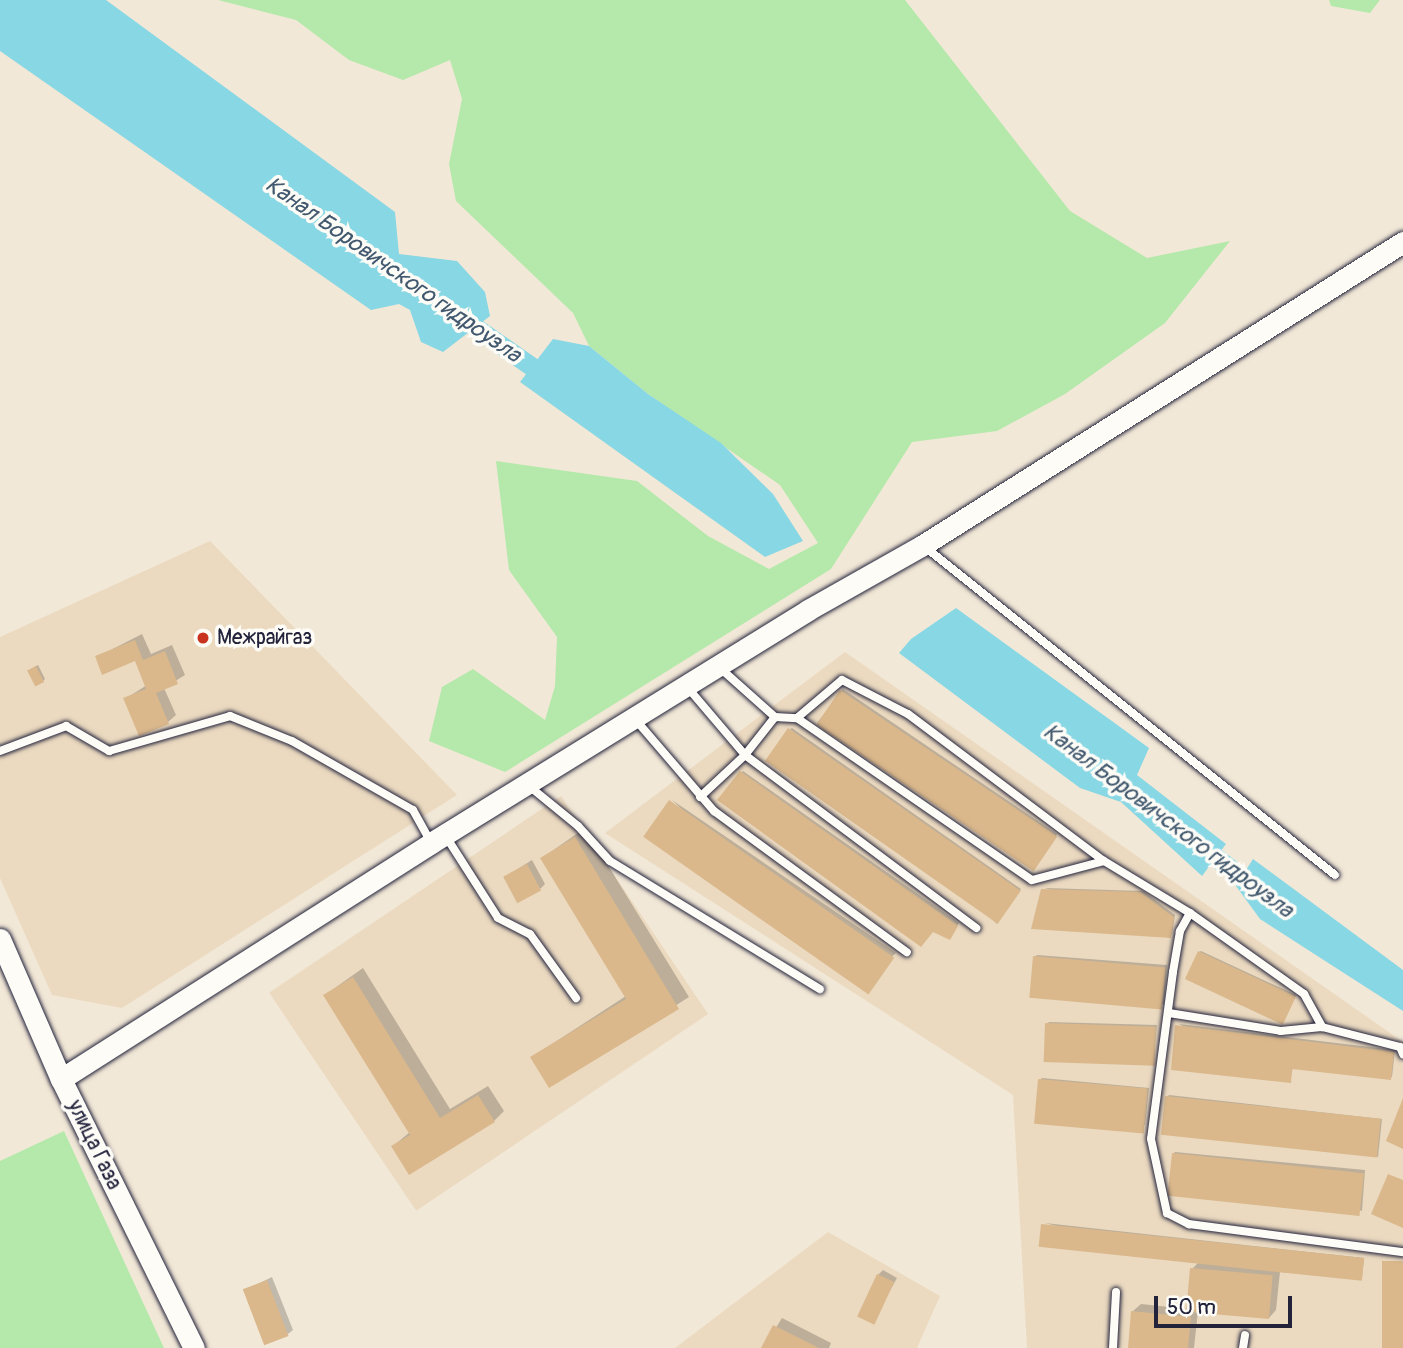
<!DOCTYPE html>
<html>
<head>
<meta charset="utf-8">
<style>
	body { margin:0 }
	#map { position:relative; width:1403px; height:1348px; overflow:hidden; background:#f2e8d7; font-family:Pangolin,sans-serif }
	div>[style] { position:absolute }
	.built>* { inset:0; background:#ebdac0; transform-origin:0 0 }
	.green>* { inset:0; background:#b4e9ab }
	.water>* { inset:0; background:#88d7e4 }
	.shadow>* { inset:0; background:#0003 }
	.canal>* { height:19px; margin:-9.5px; padding:0 9.5px; transform-origin:9.5px; border-radius:9.5px; background:#88d7e4 }
	.building>* { inset:0; background:#dab88c; transform-origin:0 0 }
	.roads { filter:drop-shadow(0 0 2px #22223b) drop-shadow(0 0 2px #22223b) }
	.service>* { height:8px; margin:-4px; padding:0 4px; transform-origin:4px; border-radius:4px; background:#fdfcf7 }
	.secondary>* { height:21px; margin:-10.5px; padding:0 10.5px; transform-origin:10.5px; border-radius:10.5px; background:#fdfcf7 }
	.dots>* { width:19px; height:19px; translate:-50% -50%; box-sizing:border-box; border:4px solid #fdfcf7; border-radius:50% }
	span { translate:-50% -50%; white-space:nowrap; text-align:center; line-height:1.15; -webkit-text-stroke:7px #fdfcf7; paint-order:stroke }
	.poi-label { font-size:21px; color:#22223b }
	.left { translate:0 -50%; text-align:left }
	.street-label { font-size:21px; color:#22223b }
	.water-label { font-size:23px; color:#41586e; font-style:italic }
	.scale { position:absolute; left:1154px; top:1296px; width:138px; height:32px; box-sizing:border-box; border:4px solid #22223b; border-top:0; padding-left:9px; font-size:21px; line-height:24px; white-space:nowrap; color:#22223b; -webkit-text-stroke:5px #fdfcf7; paint-order:stroke }
</style>
</head>
<body>
<div id="map">
	<div class="built">
		<i style="clip-path:polygon(210px 541px,457px 795px,122px 1008px,52px 995px,0 878px,0 637px)"></i>
		<i style="clip-path:polygon(845px 652px,1403px 1042px,1403px 1348px,1027px 1348px,1013px 1095px,605px 833px)"></i>
		<i style="left:561px;top:796px;width:263px;height:352px;rotate:56deg"></i>
		<i style="clip-path:polygon(828px 1232px,940px 1296px,917px 1348px,675px 1348px)"></i>
	</div>
	<div class="green">
		<i style="clip-path:polygon(218px 0,905px 0,1070px 211px,1147px 258px,1230px 241px,1165px 323px,1065px 394px,997px 431px,912px 442px,831px 569px,505px 772px,429px 741px,442px 687px,473px 669px,545px 720px,555px 686px,557px 637px,509px 570px,496px 461px,637px 481px,708px 536px,769px 569px,818px 543px,780px 485px,648px 394px,589px 346px,573px 313px,456px 201px,449px 164px,462px 99px,450px 60px,403px 80px,349px 60px,296px 20px)"></i>
		<i style="clip-path:polygon(1329px 0,1380px 0,1370px 13px,1331px 6px)"></i>
		<i style="clip-path:polygon(64px 1131px,164px 1348px,0 1348px,0 1161px)"></i>
	</div>
	<div class="water">
		<i style="clip-path:polygon(0 0,106px 0,395px 212px,399px 254px,457px 261px,485px 292px,490px 316px,443px 352px,421px 342px,410px 310px,399px 304px,371px 310px,0 51px)"></i>
		<i style="clip-path:polygon(553px 339px,589px 346px,648px 394px,721px 443px,773px 494px,803px 541px,765px 557px,520px 382px)"></i>
		<i style="clip-path:polygon(956px 608px,1149px 748px,1137px 775px,1226px 844px,1202px 876px,1121px 802px,1080px 788px,899px 653px,911px 639px)"></i>
		<i style="clip-path:polygon(1253px 859px,1403px 970px,1403px 1011px,1260px 919px,1236px 886px)"></i>
	</div>
	<div class="shadow">
		<i style="clip-path:polygon(142px 634px,151px 654px,172px 645px,185px 675px,164px 688px,176px 715px,168px 722px,125px 699px,147px 685px,136px 659px,97px 657px)"></i>
		<i style="clip-path:polygon(38px 665px,45px 679px,43px 681px,31px 669px)"></i>
		<i style="clip-path:polygon(843px 689px,1057px 834px,1037px 865px,817px 723px)"></i>
		<i style="clip-path:polygon(792px 728px,1021px 889px,997px 924px,790px 729px)"></i>
		<i style="clip-path:polygon(743px 771px,959px 923px,951px 936px,720px 799px)"></i>
		<i style="clip-path:polygon(672px 800px,896px 953px,862px 983px)"></i>
		<i style="clip-path:polygon(585px 828px,689px 997px,549px 1086px,532px 1057px,626px 996px,542px 858px)"></i>
		<i style="clip-path:polygon(532px 860px,545px 884px,540px 889px,505px 877px)"></i>
		<i style="clip-path:polygon(1045px 888px,1143px 891px,1175px 915px,1172px 934px)"></i>
		<i style="clip-path:polygon(1201px 951px,1296px 995px,1284px 1020px,1199px 952px)"></i>
		<i style="clip-path:polygon(1037px 955px,1167px 965px,1164px 1005px,1035px 957px)"></i>
		<i style="clip-path:polygon(363px 968px,450px 1109px,488px 1086px,504px 1111px,494px 1121px,393px 1146px,410px 1132px,325px 995px)"></i>
		<i style="clip-path:polygon(1049px 1022px,1157px 1025px,1153px 1063px,1047px 1024px)"></i>
		<i style="clip-path:polygon(1179px 1024px,1395px 1050px,1392px 1077px,1293px 1067px,1290px 1081px)"></i>
		<i style="clip-path:polygon(1042px 1078px,1149px 1088px,1145px 1125px,1040px 1080px)"></i>
		<i style="clip-path:polygon(1169px 1095px,1382px 1119px,1378px 1157px,1167px 1097px)"></i>
		<i style="clip-path:polygon(1175px 1152px,1365px 1170px,1362px 1211px,1173px 1154px)"></i>
		<i style="clip-path:polygon(1045px 1223px,1364px 1258px,1362px 1278px,1280px 1272px,1276px 1310px,1269px 1318px,1198px 1311px,1194px 1348px,1129px 1348px,1133px 1311px,1141px 1304px,1188px 1309px,1192px 1269px,1198px 1263px)"></i>
		<i style="clip-path:polygon(883px 1270px,897px 1278px,872px 1323px,878px 1275px)"></i>
		<i style="clip-path:polygon(272px 1277px,293px 1330px,288px 1334px,245px 1290px)"></i>
		<i style="clip-path:polygon(782px 1318px,831px 1343px,829px 1348px,763px 1348px)"></i>
	</div>
	<div class="canal">
		<i style="left:455px;top:313px;width:117px;rotate:34.9deg"></i>
		<i style="left:1196px;top:842px;width:82px;rotate:37.6deg"></i>
	</div>
	<div class="building">
		<i style="clip-path:polygon(135px 640px,143px 660px,165px 651px,178px 684px,156px 693px,169px 724px,139px 736px,123px 698px,146px 689px,135px 661px,102px 675px,95px 656px)"></i>
		<i style="left:36px;top:666px;width:18px;height:10px;rotate:63deg"></i>
		<i style="left:840px;top:690px;width:262px;height:42px;rotate:34deg"></i>
		<i style="left:788px;top:728px;width:284px;height:40px;rotate:35deg"></i>
		<i style="clip-path:polygon(740px 771px,958px 926px,950px 940px,933px 932px,921px 947px,717px 800px)"></i>
		<i style="left:669px;top:800px;width:275px;height:45px;rotate:35deg"></i>
		<i style="clip-path:polygon(575px 837px,679px 1009px,549px 1088px,530px 1057px,626px 999px,540px 858px)"></i>
		<i style="left:527px;top:864px;width:30px;height:27px;rotate:62deg"></i>
		<i style="clip-path:polygon(1041px 889px,1140px 892px,1174px 917px,1171px 938px,1031px 929px)"></i>
		<i style="left:1198px;top:951px;width:108px;height:31px;rotate:25deg"></i>
		<i style="left:1033px;top:956px;width:133px;height:42px;rotate:5deg"></i>
		<i style="clip-path:polygon(353px 977px,440px 1118px,478px 1095px,495px 1122px,409px 1175px,391px 1146px,410px 1135px,323px 995px)"></i>
		<i style="left:1045px;top:1023px;width:111px;height:39px;rotate:2deg"></i>
		<i style="clip-path:polygon(1175px 1025px,1394px 1052px,1391px 1080px,1292px 1069px,1291px 1083px,1171px 1070px)"></i>
		<i style="left:1038px;top:1079px;width:110px;height:45px;rotate:5deg"></i>
		<i style="left:1165px;top:1096px;width:217px;height:39px;rotate:6deg"></i>
		<i style="clip-path:polygon(1403px 1098px,1403px 1149px,1386px 1141px)"></i>
		<i style="left:1172px;top:1153px;width:193px;height:43px;rotate:6deg"></i>
		<i style="clip-path:polygon(1388px 1174px,1403px 1180px,1403px 1228px,1371px 1214px)"></i>
		<i style="left:1041px;top:1224px;width:325px;height:23px;rotate:6deg"></i>
		<i style="left:1403px;top:1261px;width:87px;height:21px;rotate:90deg"></i>
		<i style="left:1190px;top:1268px;width:83px;height:44px;rotate:5deg"></i>
		<i style="left:877px;top:1274px;width:19px;height:47px;rotate:25deg"></i>
		<i style="left:267px;top:1280px;width:60px;height:26px;rotate:69deg"></i>
		<i style="clip-path:polygon(1131px 1311px,1191px 1317px,1188px 1348px,1128px 1348px)"></i>
		<i style="clip-path:polygon(773px 1325px,819px 1348px,761px 1348px)"></i>
	</div>
	<div class="roads">
		<div class="service">
			<i style="left:925px;top:547px;width:525px;rotate:38.66deg"></i>
			<i style="left:720px;top:668px;width:74px;rotate:41.7deg"></i>
			<i style="left:775px;top:717px;width:22px;rotate:3deg"></i>
			<i style="left:797px;top:718px;width:59px;rotate:-40.2deg"></i>
			<i style="left:842px;top:680px;width:74px;rotate:27.3deg"></i>
			<i style="left:908px;top:714px;width:245px;rotate:36.9deg"></i>
			<i style="left:1104px;top:861px;width:100px;rotate:31.2deg"></i>
			<i style="left:1190px;top:913px;width:140px;rotate:35.4deg"></i>
			<i style="left:1304px;top:994px;width:38px;rotate:61deg"></i>
			<i style="left:1322px;top:1027px;width:81px;rotate:14.4deg"></i>
			<i style="left:1400px;top:1047px;width:8px;rotate:67deg"></i>
			<i style="left:688px;top:688px;width:88px;rotate:49.6deg"></i>
			<i style="left:745px;top:755px;width:289px;rotate:36.8deg"></i>
			<i style="left:634px;top:718px;width:123px;rotate:49.3deg"></i>
			<i style="left:714px;top:811px;width:239px;rotate:36.2deg"></i>
			<i style="left:797px;top:718px;width:285px;rotate:34.6deg"></i>
			<i style="left:1032px;top:880px;width:74px;rotate:-14.8deg"></i>
			<i style="left:0;top:751px;width:71px;rotate:-20.7deg"></i>
			<i style="left:66px;top:726px;width:50px;rotate:30.2deg"></i>
			<i style="left:109px;top:751px;width:126px;rotate:-16.1deg"></i>
			<i style="left:230px;top:716px;width:67px;rotate:22deg"></i>
			<i style="left:292px;top:741px;width:139px;rotate:29.7deg"></i>
			<i style="left:413px;top:810px;width:35px;rotate:61deg"></i>
			<i style="left:529px;top:786px;width:63px;rotate:39.2deg"></i>
			<i style="left:578px;top:826px;width:47px;rotate:47.6deg"></i>
			<i style="left:610px;top:861px;width:246px;rotate:31.4deg"></i>
			<i style="left:700px;top:797px;width:62px;rotate:-43deg"></i>
			<i style="left:745px;top:755px;width:48px;rotate:-51.7deg"></i>
			<i style="left:445px;top:835px;width:98px;rotate:57.4deg"></i>
			<i style="left:498px;top:918px;width:36px;rotate:27deg"></i>
			<i style="left:530px;top:934px;width:79px;rotate:54.3deg"></i>
			<i style="left:1190px;top:913px;width:21px;rotate:119deg"></i>
			<i style="left:1180px;top:931px;width:42px;rotate:99.7deg"></i>
			<i style="left:1173px;top:972px;width:168px;rotate:97.5deg"></i>
			<i style="left:1151px;top:1139px;width:76px;rotate:77.8deg"></i>
			<i style="left:1167px;top:1213px;width:25px;rotate:27deg"></i>
			<i style="left:1189px;top:1224px;width:216px;rotate:7.5deg"></i>
			<i style="left:1169px;top:1013px;width:113px;rotate:9.1deg"></i>
			<i style="left:1281px;top:1031px;width:41px;rotate:-5.6deg"></i>
			<i style="left:1113px;top:1348px;width:56px;rotate:-86.9deg"></i>
			<i style="left:1243px;top:1348px;width:13px;rotate:-81deg"></i>
		</div>
		<div class="secondary">
			<i style="left:0;top:939px;width:153px;rotate:66.5deg"></i>
			<i style="left:61px;top:1079px;width:300px;rotate:63.7deg"></i>
			<i style="left:61px;top:1079px;width:439px;rotate:-32.5deg"></i>
			<i style="left:431px;top:843px;width:443px;rotate:-31.7deg"></i>
			<i style="left:808px;top:610px;width:132px;rotate:-29.5deg"></i>
			<i style="left:923px;top:545px;width:568px;rotate:-32.26deg"></i>
		</div>
	</div>
	<div class="dots">
		<i style="left:203px;top:638px;background:#c8321e"></i>
	</div>
	<div class="poi-label">
		<span class="left" style="left:217px;top:638px">Межрайгаз</span>
	</div>
	<div class="street-label">
		<span style="left:94px;top:1145px;rotate:64deg">улица Газа</span>
	</div>
	<div class="water-label">
		<span style="left:393px;top:270px;rotate:35deg">Канал Боровичского гидроузла</span>
		<span style="left:1168px;top:821px;rotate:37deg">Канал Боровичского гидроузла</span>
	</div>
	<div class="scale">50 m</div>
</div>
</body>
</html>
